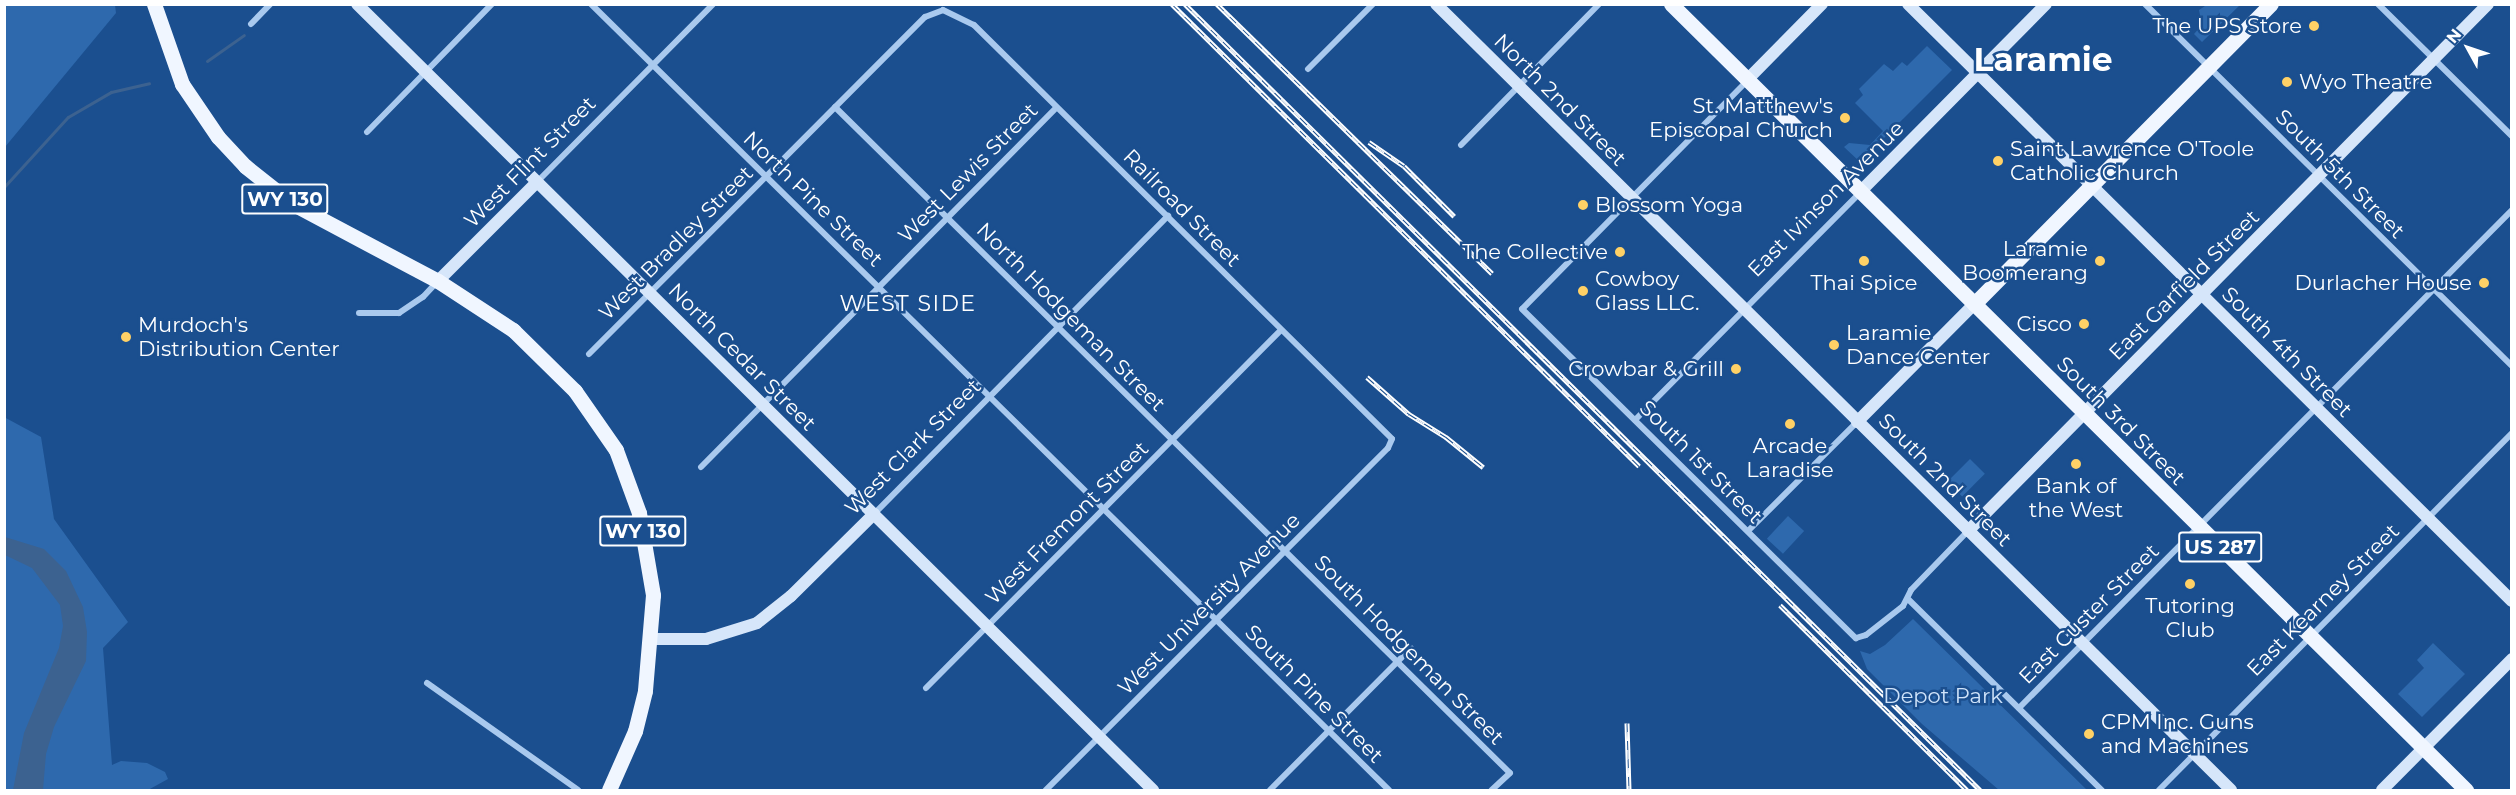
<!DOCTYPE html>
<html>
<head>
<meta charset="utf-8">
<style>
	body { margin:0 }
	#map { position:relative; width:2516px; height:795px; overflow:hidden; background:#1b4f8f; font-family:Montserrat,sans-serif }
	div>[style] { position:absolute }
	.green>* { inset:0; background:#2e69ad; transform-origin:0 0 }
	.water>* { inset:0; background:#3c6290 }
	.stream>* { height:3px; margin:-1.5px; padding:0 1.5px; transform-origin:1.5px; border-radius:1.5px; background:#3c6290 }
	.street>* { height:6px; margin:-3px; padding:0 3px; transform-origin:3px; border-radius:3px; background:#a9c9ee }
	.secondary>* { height:12px; margin:-6px; padding:0 6px; transform-origin:6px; border-radius:6px; background:#d6e6fa }
	.primary>* { height:15px; margin:-7.5px; padding:0 7.5px; transform-origin:7.5px; border-radius:7.5px; background:#f0f6ff }
	.rail>* { height:5px; margin-top:-2.5px; transform-origin:0; background:repeating-linear-gradient(90deg,#1b4f8f 0 9px,#fff 0 18px); box-sizing:border-box; border-block:2px solid #fff }
	.dots>* { width:16px; height:16px; translate:-50% -50%; box-sizing:border-box; border:3px solid #1b4f8f; border-radius:50% }
	span { translate:-50% -50%; white-space:nowrap; text-align:center; line-height:1.15; -webkit-text-stroke:5px #1b4f8f; paint-order:stroke }
	.shield-label span { padding:2px 4px; background:#1b4f8f; border:2px solid; border-radius:4px; -webkit-text-stroke-width:0 }
	.shield-label { font-size:20px; color:#fff; font-weight:700 }
	.poi-label { font-size:21px; color:#fff }
	.right { translate:-100% -50%; text-align:right }
	.left { translate:0 -50%; text-align:left }
	.street-label { font-size:21px; color:#fff }
	.park-label { font-size:21px; color:#cfe3fa }
	.neighbourhood-label { font-size:22px; color:#fff; letter-spacing:1.5px }
	.town-label { font-size:33px; color:#fff; font-weight:700 }
	.frame { position:absolute; inset:0; border:6px solid #fff; pointer-events:none }
	.north { position:absolute; left:2438px; top:18px; width:60px; height:60px; -webkit-text-stroke:4px #1b4f8f; paint-order:stroke; rotate:310deg; font-size:16px; font-weight:700; line-height:24px; text-align:center; color:#fff }
	.north::after { content:''; display:block; margin:auto; width:21px; height:27px; background:#fff; clip-path:polygon(50% 0,100% 100%,50% 72%,0 100%) }
</style>
</head>
<body>
<div id="map">
	<div class="green">
		<i style="clip-path:polygon(5px 4px,115px 5px,116px 13px,5px 147px)"></i>
		<i style="clip-path:polygon(2208px 4px,2240px 5px,2202px 42px,2194px 34px,2202px 25px,2199px 10px)"></i>
		<i style="clip-path:polygon(1927px 46px,1952px 70px,1860px 162px,1844px 147px,1849px 143px,1870px 145px,1883px 131px,1855px 103px,1863px 95px,1859px 89px,1884px 64px,1893px 71px,1902px 62px,1907px 66px)"></i>
		<i style="clip-path:polygon(4px 417px,41px 437px,54px 519px,128px 622px,103px 648px,112px 765px,121px 761px,147px 763px,165px 772px,168px 779px,148px 790px,5px 790px)"></i>
		<i style="left:1970px;top:459px;width:21px;height:32px;rotate:45deg"></i>
		<i style="left:1788px;top:516px;width:22px;height:31px;rotate:43deg"></i>
		<i style="clip-path:polygon(1913px 619px,2087px 790px,1999px 790px,1922px 724px,1867px 669px,1860px 651px,1870px 654px,1885px 645px)"></i>
		<i style="clip-path:polygon(2433px 643px,2465px 674px,2422px 717px,2398px 694px,2424px 668px,2417px 660px)"></i>
	</div>
	<div class="water">
		<i style="clip-path:polygon(5px 537px,44px 549px,66px 571px,83px 607px,87px 632px,86px 661px,54px 727px,46px 754px,43px 790px,13px 790px,24px 733px,59px 648px,63px 626px,60px 605px,32px 568px,5px 555px)"></i>
	</div>
	<div class="stream">
		<i style="left:207px;top:61px;width:45px;rotate:-35.1deg"></i>
		<i style="left:4px;top:187px;width:95px;rotate:-47.6deg"></i>
		<i style="left:68px;top:117px;width:50px;rotate:-30.2deg"></i>
		<i style="left:111px;top:92px;width:39px;rotate:-13deg"></i>
	</div>
	<div class="street">
		<i style="left:591px;top:4px;width:1120px;rotate:44.57deg"></i>
		<i style="left:2145px;top:4px;width:515px;rotate:44.61deg"></i>
		<i style="left:2378px;top:4px;width:188px;rotate:44.6deg"></i>
		<i style="left:251px;top:24px;width:28px;rotate:-46deg"></i>
		<i style="left:1308px;top:69px;width:92px;rotate:-45deg"></i>
		<i style="left:1747px;top:81px;width:320px;rotate:134.6deg"></i>
		<i style="left:1522px;top:309px;width:469px;rotate:44.6deg"></i>
		<i style="left:1856px;top:638px;width:10px;rotate:-17deg"></i>
		<i style="left:1866px;top:635px;width:47px;rotate:-38.1deg"></i>
		<i style="left:1903px;top:606px;width:18px;rotate:-63deg"></i>
		<i style="left:1911px;top:590px;width:82px;rotate:-46deg"></i>
		<i style="left:835px;top:107px;width:948px;rotate:44.62deg"></i>
		<i style="left:1510px;top:773px;width:25px;rotate:137deg"></i>
		<i style="left:367px;top:132px;width:179px;rotate:-45.7deg"></i>
		<i style="left:1461px;top:145px;width:197px;rotate:-45.6deg"></i>
		<i style="left:537px;top:182px;width:250px;rotate:-45.3deg"></i>
		<i style="left:359px;top:313px;width:40px"></i>
		<i style="left:399px;top:313px;width:29px;rotate:-34deg"></i>
		<i style="left:423px;top:297px;width:21px;rotate:-47deg"></i>
		<i style="left:589px;top:354px;width:476px;rotate:-45.1deg"></i>
		<i style="left:925px;top:17px;width:19px;rotate:-21deg"></i>
		<i style="left:943px;top:10px;width:34px;rotate:26deg"></i>
		<i style="left:974px;top:25px;width:588px;rotate:44.72deg"></i>
		<i style="left:1392px;top:439px;width:10px;rotate:114deg"></i>
		<i style="left:1388px;top:448px;width:484px;rotate:135deg"></i>
		<i style="left:1635px;top:420px;width:320px;rotate:-45.3deg"></i>
		<i style="left:701px;top:467px;width:505px;rotate:-45.32deg"></i>
		<i style="left:874px;top:514px;width:419px;rotate:-45.4deg"></i>
		<i style="left:1748px;top:531px;width:154px;rotate:-45deg"></i>
		<i style="left:1909px;top:600px;width:271px;rotate:44.6deg"></i>
		<i style="left:427px;top:683px;width:185px;rotate:35.3deg"></i>
		<i style="left:926px;top:688px;width:504px;rotate:-45.24deg"></i>
		<i style="left:2019px;top:708px;width:701px;rotate:-45.29deg"></i>
		<i style="left:1270px;top:790px;width:200px;rotate:-45.2deg"></i>
		<i style="left:2159px;top:790px;width:502px;rotate:-45.32deg"></i>
	</div>
	<div class="secondary">
		<i style="left:357px;top:4px;width:1119px;rotate:44.64deg"></i>
		<i style="left:1436px;top:4px;width:1118px;rotate:44.67deg"></i>
		<i style="left:1908px;top:4px;width:849px;rotate:44.67deg"></i>
		<i style="left:1747px;top:80px;width:107px;rotate:-45.4deg"></i>
		<i style="left:1860px;top:192px;width:264px;rotate:-45.3deg"></i>
		<i style="left:438px;top:281px;width:140px;rotate:-45deg"></i>
		<i style="left:1857px;top:422px;width:166px;rotate:-45.2deg"></i>
		<i style="left:1968px;top:531px;width:740px;rotate:-45.38deg"></i>
		<i style="left:652px;top:639px;width:54px"></i>
		<i style="left:706px;top:639px;width:53px;rotate:-17.4deg"></i>
		<i style="left:757px;top:623px;width:43px;rotate:-38.5deg"></i>
		<i style="left:791px;top:596px;width:117px;rotate:-44.7deg"></i>
		<i style="left:2382px;top:790px;width:185px;rotate:-45.2deg"></i>
	</div>
	<div class="primary">
		<i style="left:154px;top:4px;width:85px;rotate:70.7deg"></i>
		<i style="left:182px;top:84px;width:64px;rotate:55.8deg"></i>
		<i style="left:218px;top:137px;width:40px;rotate:47deg"></i>
		<i style="left:245px;top:166px;width:61px;rotate:38.4deg"></i>
		<i style="left:293px;top:204px;width:164px;rotate:28deg"></i>
		<i style="left:438px;top:281px;width:90px;rotate:33.2deg"></i>
		<i style="left:513px;top:330px;width:87px;rotate:44.5deg"></i>
		<i style="left:575px;top:391px;width:72px;rotate:55.2deg"></i>
		<i style="left:616px;top:450px;width:67px;rotate:69.9deg"></i>
		<i style="left:639px;top:513px;width:83px;rotate:80.3deg"></i>
		<i style="left:653px;top:595px;width:96px;rotate:94.8deg"></i>
		<i style="left:645px;top:691px;width:41px;rotate:104deg"></i>
		<i style="left:635px;top:731px;width:64px;rotate:113.8deg"></i>
		<i style="left:1671px;top:4px;width:1118px;rotate:44.67deg"></i>
		<i style="left:1974px;top:304px;width:422px;rotate:-45.3deg"></i>
	</div>
	<div class="rail">
		<i style="left:1172px;top:4px;width:657px;rotate:44.69deg"></i>
		<i style="left:1185px;top:4px;width:1118px;rotate:44.67deg"></i>
		<i style="left:1217px;top:4px;width:385px;rotate:44.4deg"></i>
		<i style="left:1369px;top:142px;width:42px;rotate:34.4deg"></i>
		<i style="left:1404px;top:166px;width:71px;rotate:45deg"></i>
		<i style="left:1367px;top:377px;width:56px;rotate:41.4deg"></i>
		<i style="left:1409px;top:414px;width:44px;rotate:31.9deg"></i>
		<i style="left:1446px;top:437px;width:48px;rotate:39deg"></i>
		<i style="left:1780px;top:605px;width:263px;rotate:44.7deg"></i>
		<i style="left:1627px;top:723px;width:67px;rotate:88.3deg"></i>
	</div>
	<div class="dots">
		<i style="left:2314px;top:26px;background:#ffd166"></i>
		<i style="left:2287px;top:82px;background:#ffd166"></i>
		<i style="left:1845px;top:118px;background:#ffd166"></i>
		<i style="left:1998px;top:161px;background:#ffd166"></i>
		<i style="left:1583px;top:205px;background:#ffd166"></i>
		<i style="left:1620px;top:252px;background:#ffd166"></i>
		<i style="left:1864px;top:261px;background:#ffd166"></i>
		<i style="left:2100px;top:261px;background:#ffd166"></i>
		<i style="left:2484px;top:283px;background:#ffd166"></i>
		<i style="left:1583px;top:291px;background:#ffd166"></i>
		<i style="left:2084px;top:324px;background:#ffd166"></i>
		<i style="left:126px;top:337px;background:#ffd166"></i>
		<i style="left:1834px;top:345px;background:#ffd166"></i>
		<i style="left:1736px;top:369px;background:#ffd166"></i>
		<i style="left:1790px;top:424px;background:#ffd166"></i>
		<i style="left:2076px;top:464px;background:#ffd166"></i>
		<i style="left:2190px;top:584px;background:#ffd166"></i>
		<i style="left:2089px;top:734px;background:#ffd166"></i>
	</div>
	<div class="shield-label">
		<span style="left:285px;top:199px">WY 130</span>
		<span style="left:643px;top:531px">WY 130</span>
		<span style="left:2220px;top:547px">US 287</span>
	</div>
	<div class="poi-label">
		<span class="right" style="left:2302px;top:26px">The UPS Store</span>
		<span class="left" style="left:2299px;top:82px">Wyo Theatre</span>
		<span class="right" style="left:1833px;top:118px">St. Matthew's<br>Episcopal Church</span>
		<span class="left" style="left:2010px;top:161px">Saint Lawrence O'Toole<br>Catholic Church</span>
		<span class="left" style="left:1595px;top:205px">Blossom Yoga</span>
		<span class="right" style="left:2088px;top:261px">Laramie<br>Boomerang</span>
		<span class="right" style="left:1608px;top:252px">The Collective</span>
		<span class="left" style="left:1595px;top:291px">Cowboy<br>Glass LLC.</span>
		<span style="left:1864px;top:283px">Thai Spice</span>
		<span class="right" style="left:2472px;top:283px">Durlacher House</span>
		<span class="right" style="left:2072px;top:324px">Cisco</span>
		<span class="left" style="left:138px;top:337px">Murdoch's<br>Distribution Center</span>
		<span class="left" style="left:1846px;top:345px">Laramie<br>Dance Center</span>
		<span class="right" style="left:1724px;top:369px">Crowbar &amp; Grill</span>
		<span style="left:1790px;top:458px">Arcade<br>Laradise</span>
		<span style="left:2076px;top:498px">Bank of<br>the West</span>
		<span style="left:2190px;top:618px">Tutoring<br>Club</span>
		<span class="left" style="left:2101px;top:734px">CPM Inc. Guns<br>and Machines</span>
	</div>
	<div class="street-label">
		<span style="left:1560px;top:100px;rotate:45deg">North 2nd Street</span>
		<span style="left:530px;top:162px;rotate:-45deg">West Flint Street</span>
		<span style="left:968px;top:173px;rotate:-45deg">West Lewis Street</span>
		<span style="left:2340px;top:174px;rotate:45deg">South 5th Street</span>
		<span style="left:813px;top:199px;rotate:44deg">North Pine Street</span>
		<span style="left:1826px;top:199px;rotate:-45deg">East Ivinson Avenue</span>
		<span style="left:1182px;top:208px;rotate:45deg">Railroad Street</span>
		<span style="left:676px;top:243px;rotate:-45deg">West Bradley Street</span>
		<span style="left:2184px;top:285px;rotate:-45deg">East Garfield Street</span>
		<span style="left:1071px;top:317px;rotate:45deg">North Hodgeman Street</span>
		<span style="left:2287px;top:352px;rotate:45deg">South 4th Street</span>
		<span style="left:742px;top:357px;rotate:45deg">North Cedar Street</span>
		<span style="left:2121px;top:421px;rotate:45deg">South 3rd Street</span>
		<span style="left:913px;top:447px;rotate:-45deg">West Clark Street</span>
		<span style="left:1701px;top:462px;rotate:45deg">South 1st Street</span>
		<span style="left:1945px;top:480px;rotate:45deg">South 2nd Street</span>
		<span style="left:1067px;top:523px;rotate:-45deg">West Fremont Street</span>
		<span style="left:2323px;top:600px;rotate:-45deg">East Kearney Street</span>
		<span style="left:1209px;top:604px;rotate:-45deg">West University Avenue</span>
		<span style="left:2089px;top:614px;rotate:-45deg">East Custer Street</span>
		<span style="left:1409px;top:650px;rotate:45deg">South Hodgeman Street</span>
		<span style="left:1314px;top:694px;rotate:45deg">South Pine Street</span>
	</div>
	<div class="park-label">
		<span style="left:1943px;top:696px">Depot Park</span>
	</div>
	<div class="neighbourhood-label">
		<span style="left:908px;top:304px">WEST SIDE</span>
	</div>
	<div class="town-label">
		<span style="left:2043px;top:60px">Laramie</span>
	</div>
	<div class="frame"></div>
	<div class="north">N</div>
</div>
</body>
</html>
